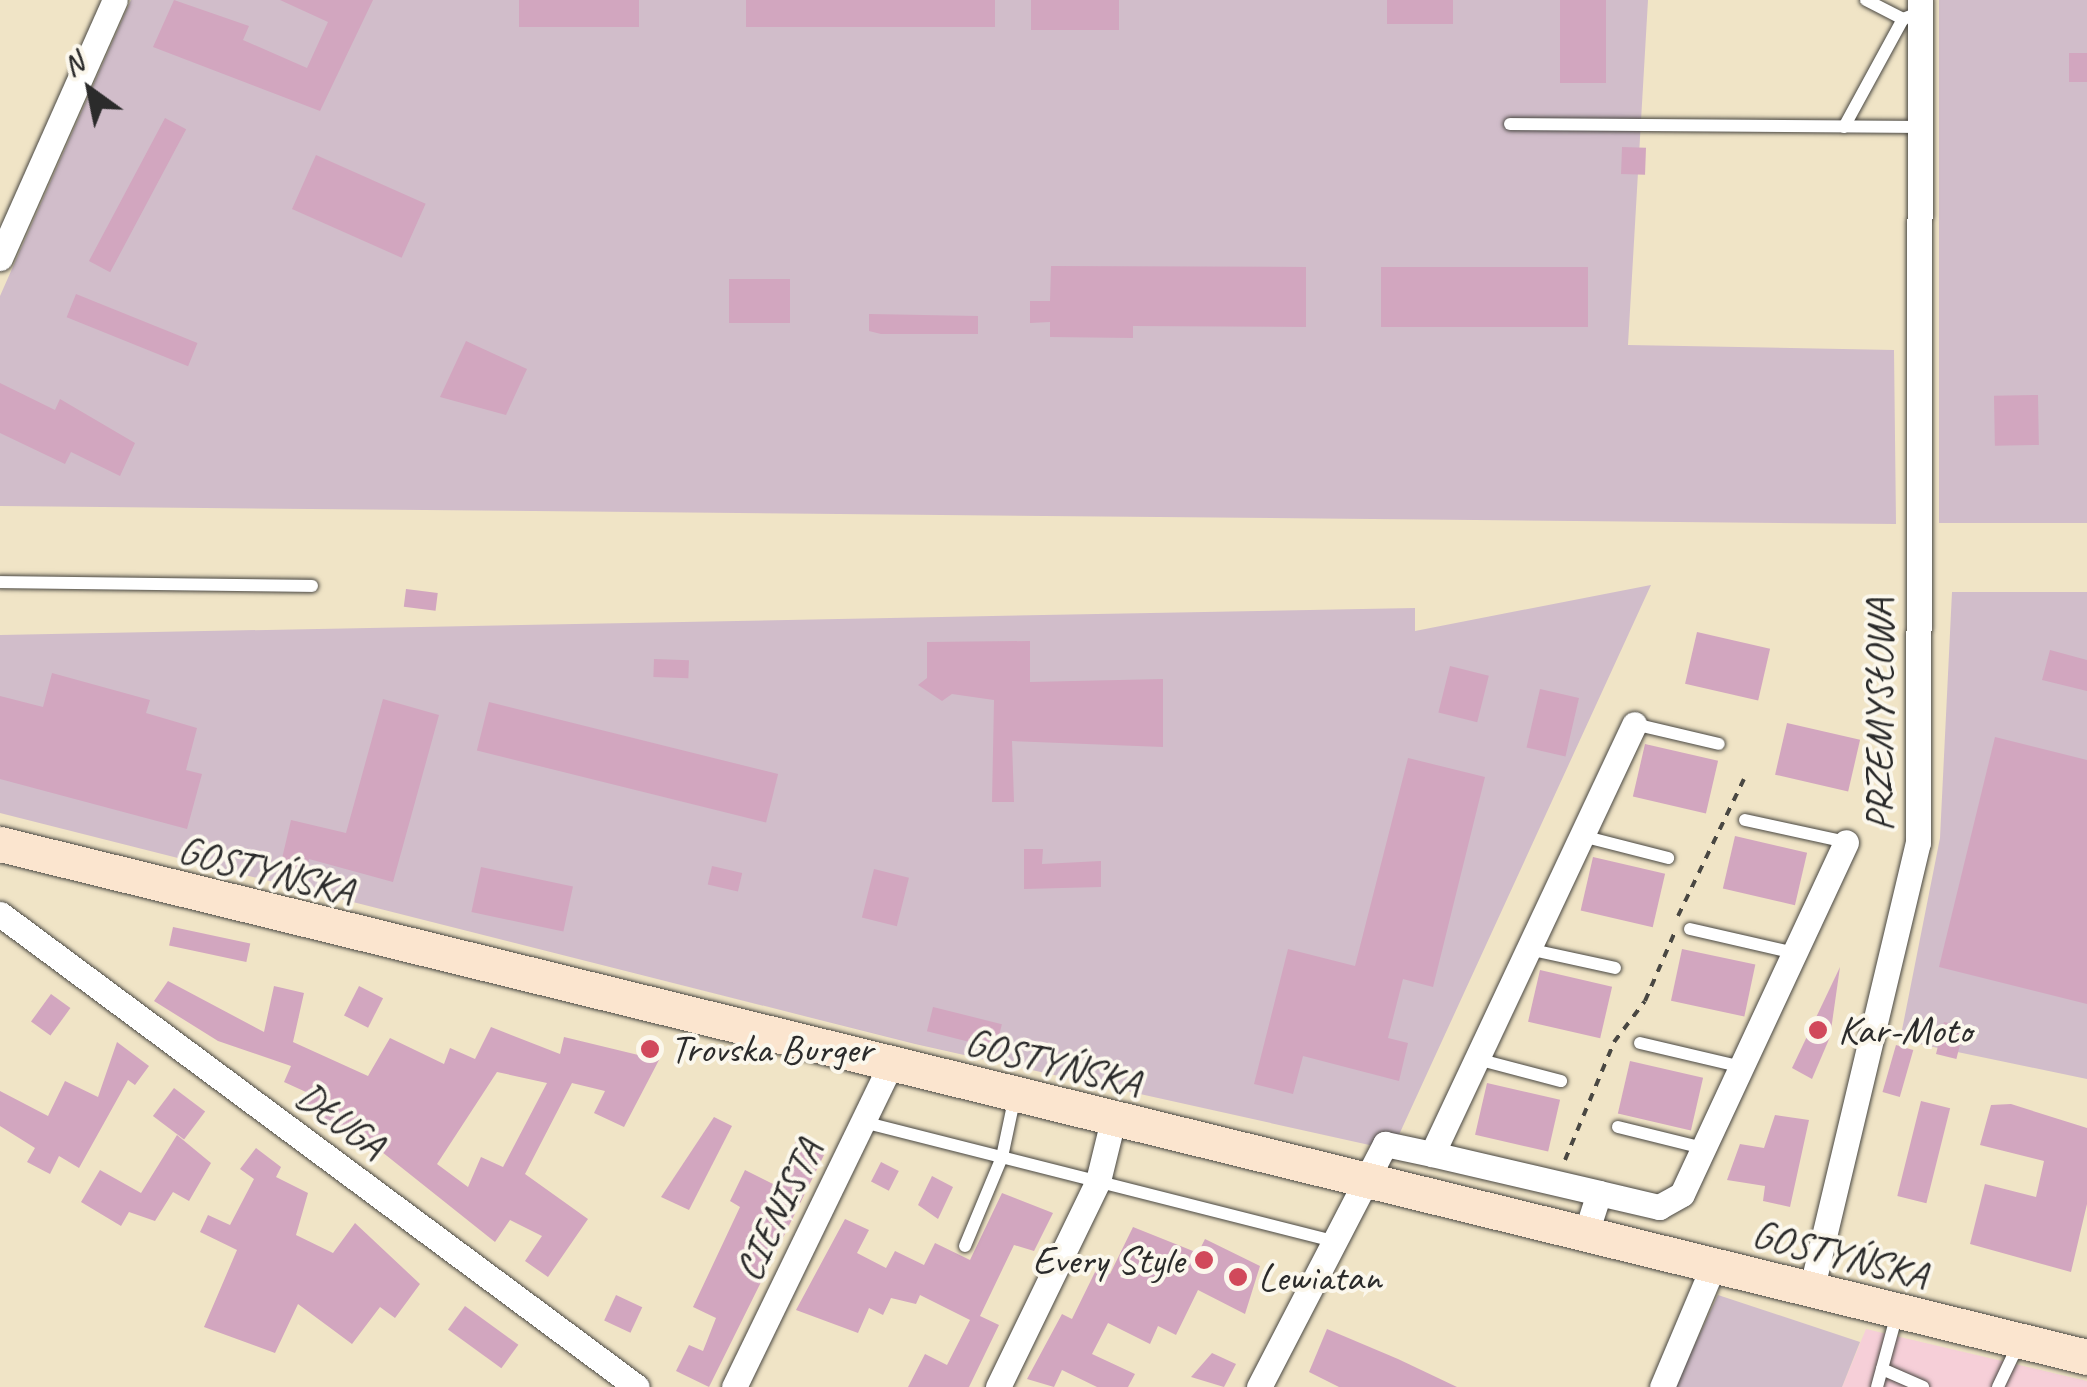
<!DOCTYPE html>
<html>
<head>
<meta charset="utf-8">
<style>
	body { margin:0 }
	#map { position:relative; width:2087px; height:1387px; overflow:hidden; background:#f0e4c6; font-family:Caveat,sans-serif }
	div>[style] { position:absolute }
	.built>* { inset:0; background:#f6cfd8 }
	.industrial>* { inset:0; background:#d1bdca; transform-origin:0 0 }
	.building>* { inset:0; background:#d2a6bf; transform-origin:0 0 }
	.path>* { height:4px; margin-top:-2px; transform-origin:0; background:repeating-linear-gradient(90deg,#494742 0 8px,transparent 0 16px) }
	.roads { filter:drop-shadow(0 0 2px #494742) drop-shadow(0 0 2px #494742) }
	.lane>* { height:12px; margin:-6px; padding:0 6px; transform-origin:6px; border-radius:6px; background:#fff }
	.street>* { height:25px; margin:-12.5px; padding:0 12.5px; transform-origin:12.5px; border-radius:12.5px; background:#fff }
	.secondary>* { height:35px; margin:-17.5px; padding:0 17.5px; transform-origin:17.5px; border-radius:17.5px; background:#fbe5cf }
	.dots>* { width:28px; height:28px; translate:-50% -50%; box-sizing:border-box; border:5px solid #fbf7ec; border-radius:50% }
	span { translate:-50% -50%; white-space:nowrap; text-align:center; line-height:1.15; -webkit-text-stroke:8px #fbf7ec; paint-order:stroke }
	.street-label { font-size:40px; color:#2b2b2b }
	.poi-label { font-size:40px; color:#2b2b2b }
	.left { translate:0 -50%; text-align:left }
	.right { translate:-100% -50%; text-align:right }
	.north { position:absolute; left:40px; top:40px; width:100px; height:100px; -webkit-text-stroke:8px #fbf7ec; paint-order:stroke; rotate:327deg; font-size:28px; font-weight:700; line-height:40px; text-align:center; color:#2b2b2b }
	.north::after { content:''; display:block; margin:auto; width:35px; height:45px; background:#2b2b2b; clip-path:polygon(50% 0,100% 100%,50% 72%,0 100%) }
</style>
</head>
<body>
<div id="map">
	<div class="built">
		<i style="clip-path:polygon(1866px 1329px,2087px 1381px,2087px 1387px,1842px 1387px)"></i>
	</div>
	<div class="industrial">
		<i style="clip-path:polygon(131px 0,1648px 0,1628px 345px,1894px 350px,1896px 524px,0 506px,0 296px)"></i>
		<i style="left:2087px;top:0;width:523px;height:148px;rotate:90deg"></i>
		<i style="clip-path:polygon(1651px 585px,1392px 1150px,915px 1044px,0 813px,0 635px,1415px 608px,1415px 631px)"></i>
		<i style="clip-path:polygon(1952px 592px,2087px 592px,2087px 1079px,1900px 1040px,1940px 838px)"></i>
		<i style="clip-path:polygon(1718px 1295px,1860px 1342px,1842px 1387px,1675px 1387px)"></i>
	</div>
	<div class="building">
		<i style="clip-path:polygon(174px 0,249px 26px,243px 40px,307px 68px,328px 22px,280px 0,373px 0,320px 111px,153px 47px)"></i>
		<i style="left:519px;top:0;width:120px;height:27px"></i>
		<i style="left:746px;top:0;width:249px;height:27px"></i>
		<i style="left:1031px;top:0;width:88px;height:30px"></i>
		<i style="left:1387px;top:0;width:66px;height:24px"></i>
		<i style="left:1560px;top:0;width:46px;height:83px"></i>
		<i style="left:2087px;top:53px;width:29px;height:18px;rotate:90deg"></i>
		<i style="left:165px;top:118px;width:24px;height:162px;rotate:28deg"></i>
		<i style="left:1622px;top:147px;width:24px;height:27px;rotate:2deg"></i>
		<i style="left:316px;top:155px;width:120px;height:59px;rotate:24deg"></i>
		<i style="clip-path:polygon(1051px 266px,1306px 267px,1306px 327px,1133px 326px,1133px 338px,1050px 337px,1050px 322px,1030px 323px,1030px 301px,1050px 301px)"></i>
		<i style="left:1381px;top:267px;width:207px;height:60px"></i>
		<i style="left:729px;top:279px;width:61px;height:44px"></i>
		<i style="left:76px;top:294px;width:131px;height:25px;rotate:22deg"></i>
		<i style="clip-path:polygon(869px 314px,978px 316px,978px 334px,881px 334px,869px 331px)"></i>
		<i style="clip-path:polygon(466px 341px,527px 369px,506px 415px,440px 397px)"></i>
		<i style="clip-path:polygon(0 383px,55px 410px,60px 399px,135px 443px,120px 476px,71px 452px,65px 464px,0 433px)"></i>
		<i style="left:2038px;top:395px;width:50px;height:44px;rotate:89deg"></i>
		<i style="left:406px;top:589px;width:32px;height:18px;rotate:7deg"></i>
		<i style="left:1697px;top:632px;width:75px;height:53px;rotate:13deg"></i>
		<i style="clip-path:polygon(1030px 641px,1030px 682px,1163px 679px,1163px 747px,1012px 741px,1014px 802px,992px 802px,994px 700px,952px 694px,942px 701px,918px 685px,927px 678px,927px 642px)"></i>
		<i style="clip-path:polygon(2050px 650px,2087px 660px,2087px 691px,2042px 680px)"></i>
		<i style="left:654px;top:659px;width:35px;height:18px;rotate:2deg"></i>
		<i style="left:1450px;top:666px;width:40px;height:48px;rotate:14deg"></i>
		<i style="clip-path:polygon(52px 673px,150px 700px,146px 713px,197px 728px,186px 770px,202px 774px,187px 829px,0 779px,0 696px,43px 707px)"></i>
		<i style="left:1540px;top:689px;width:40px;height:60px;rotate:13deg"></i>
		<i style="clip-path:polygon(383px 699px,439px 715px,393px 882px,309px 859px,306px 873px,280px 867px,291px 820px,346px 833px)"></i>
		<i style="left:489px;top:702px;width:298px;height:50px;rotate:14deg"></i>
		<i style="left:1787px;top:723px;width:75px;height:53px;rotate:13deg"></i>
		<i style="clip-path:polygon(1995px 737px,2087px 760px,2087px 1004px,1939px 967px)"></i>
		<i style="left:1645px;top:744px;width:75px;height:54px;rotate:13deg"></i>
		<i style="clip-path:polygon(1408px 758px,1485px 777px,1433px 987px,1403px 979px,1388px 1038px,1408px 1043px,1399px 1081px,1303px 1056px,1293px 1094px,1254px 1084px,1288px 949px,1355px 966px)"></i>
		<i style="left:1735px;top:836px;width:74px;height:54px;rotate:13deg"></i>
		<i style="clip-path:polygon(1024px 849px,1043px 849px,1042px 864px,1101px 861px,1101px 887px,1024px 889px)"></i>
		<i style="left:1593px;top:857px;width:74px;height:55px;rotate:13deg"></i>
		<i style="left:712px;top:866px;width:31px;height:19px;rotate:13deg"></i>
		<i style="left:481px;top:867px;width:94px;height:46px;rotate:12deg"></i>
		<i style="left:874px;top:869px;width:36px;height:50px;rotate:14deg"></i>
		<i style="left:173px;top:927px;width:79px;height:19px;rotate:12deg"></i>
		<i style="left:1682px;top:949px;width:75px;height:53px;rotate:12deg"></i>
		<i style="clip-path:polygon(1840px 967px,1830px 1037px,1812px 1079px,1792px 1068px)"></i>
		<i style="left:1540px;top:970px;width:74px;height:53px;rotate:13deg"></i>
		<i style="clip-path:polygon(evenodd,168px 981px,264px 1032px,274px 986px,304px 993px,293px 1042px,368px 1076px,390px 1038px,444px 1064px,450px 1048px,475px 1059px,491px 1027px,560px 1054px,564px 1037px,659px 1060px,624px 1127px,594px 1113px,605px 1091px,572px 1083px,525px 1174px,588px 1219px,548px 1277px,525px 1261px,542px 1236px,510px 1220px,495px 1242px,377px 1148px,300px 1105px,306px 1092px,284px 1082px,291px 1066px,218px 1041px,154px 1001px,168px 981px,497px 1072px,547px 1083px,503px 1167px,481px 1157px,468px 1187px,437px 1164px,497px 1072px)"></i>
		<i style="left:359px;top:986px;width:27px;height:33px;rotate:27deg"></i>
		<i style="left:51px;top:994px;width:24px;height:34px;rotate:36deg"></i>
		<i style="left:933px;top:1007px;width:71px;height:25px;rotate:14deg"></i>
		<i style="left:1944px;top:1022px;width:21px;height:33px;rotate:14deg"></i>
		<i style="clip-path:polygon(117px 1042px,149px 1066px,135px 1085px,128px 1080px,79px 1168px,59px 1156px,50px 1174px,27px 1162px,35px 1148px,0 1126px,0 1091px,48px 1116px,65px 1081px,98px 1097px)"></i>
		<i style="left:1896px;top:1045px;width:18px;height:49px;rotate:16deg"></i>
		<i style="left:1630px;top:1061px;width:75px;height:54px;rotate:13deg"></i>
		<i style="left:1487px;top:1083px;width:75px;height:53px;rotate:13deg"></i>
		<i style="left:174px;top:1088px;width:39px;height:35px;rotate:37deg"></i>
		<i style="left:1921px;top:1101px;width:30px;height:98px;rotate:14deg"></i>
		<i style="clip-path:polygon(2011px 1104px,2087px 1128px,2087px 1204px,2071px 1272px,1970px 1244px,1985px 1184px,2036px 1197px,2044px 1161px,1980px 1145px,1991px 1105px)"></i>
		<i style="clip-path:polygon(1775px 1115px,1809px 1120px,1790px 1207px,1763px 1201px,1765px 1186px,1727px 1180px,1740px 1144px,1764px 1148px)"></i>
		<i style="clip-path:polygon(714px 1117px,732px 1126px,689px 1210px,661px 1197px)"></i>
		<i style="clip-path:polygon(177px 1135px,211px 1163px,189px 1201px,173px 1192px,155px 1221px,129px 1212px,121px 1226px,81px 1202px,100px 1170px,141px 1193px)"></i>
		<i style="clip-path:polygon(796px 1141px,824px 1155px,709px 1387px,676px 1371px,689px 1345px,703px 1351px,716px 1318px,693px 1307px,740px 1207px,730px 1201px,745px 1170px,775px 1185px)"></i>
		<i style="clip-path:polygon(256px 1148px,281px 1167px,276px 1177px,308px 1193px,296px 1235px,333px 1253px,355px 1223px,420px 1284px,395px 1318px,380px 1307px,352px 1344px,298px 1304px,275px 1353px,204px 1327px,237px 1250px,200px 1232px,208px 1215px,230px 1225px,254px 1179px,240px 1169px)"></i>
		<i style="left:881px;top:1162px;width:20px;height:22px;rotate:27deg"></i>
		<i style="clip-path:polygon(932px 1176px,953px 1187px,938px 1219px,918px 1205px)"></i>
		<i style="clip-path:polygon(1002px 1193px,1053px 1213px,1034px 1251px,1014px 1245px,980px 1316px,999px 1325px,969px 1387px,908px 1387px,925px 1354px,947px 1365px,970px 1320px,920px 1295px,916px 1304px,891px 1298px,883px 1315px,869px 1308px,858px 1333px,796px 1310px,845px 1219px,869px 1230px,857px 1253px,886px 1268px,895px 1251px,924px 1265px,935px 1243px,970px 1260px)"></i>
		<i style="clip-path:polygon(1133px 1227px,1198px 1253px,1205px 1239px,1260px 1266px,1245px 1314px,1198px 1290px,1176px 1335px,1158px 1326px,1150px 1344px,1108px 1323px,1092px 1354px,1135px 1374px,1128px 1387px,1097px 1387px,1062px 1370px,1054px 1387px,1027px 1379px,1062px 1314px,1072px 1319px,1097px 1268px,1110px 1274px)"></i>
		<i style="left:616px;top:1295px;width:29px;height:28px;rotate:25deg"></i>
		<i style="left:465px;top:1306px;width:66px;height:29px;rotate:36deg"></i>
		<i style="clip-path:polygon(1327px 1329px,1398px 1359px,1457px 1387px,1339px 1387px,1309px 1372px)"></i>
		<i style="clip-path:polygon(1212px 1353px,1236px 1364px,1224px 1387px,1191px 1377px)"></i>
	</div>
	<div class="path">
		<i style="left:1678px;top:916px;width:152px;rotate:-64.3deg"></i>
		<i style="left:1565px;top:1160px;width:128px;rotate:-67.4deg"></i>
		<i style="left:1614px;top:1042px;width:51px;rotate:-52.9deg"></i>
		<i style="left:1645px;top:1001px;width:73px;rotate:-66.6deg"></i>
	</div>
	<div class="roads">
		<div class="lane">
			<i style="left:1866px;top:0;width:42px;rotate:27.2deg"></i>
			<i style="left:1510px;top:124px;width:409px;rotate:0.4deg"></i>
			<i style="left:1844px;top:127px;width:123px;rotate:-61.4deg"></i>
			<i style="left:1903px;top:19px;width:18px;rotate:-22deg"></i>
			<i style="left:0;top:582px;width:312px;rotate:0.7deg"></i>
			<i style="left:1634px;top:724px;width:87px;rotate:13.2deg"></i>
			<i style="left:1745px;top:820px;width:103px;rotate:12.3deg"></i>
			<i style="left:1582px;top:836px;width:89px;rotate:14.3deg"></i>
			<i style="left:1690px;top:929px;width:108px;rotate:12.9deg"></i>
			<i style="left:1528px;top:949px;width:89px;rotate:12.3deg"></i>
			<i style="left:1640px;top:1043px;width:105px;rotate:13.2deg"></i>
			<i style="left:1477px;top:1059px;width:87px;rotate:14.7deg"></i>
			<i style="left:863px;top:1122px;width:486px;rotate:14.2deg"></i>
			<i style="left:1618px;top:1127px;width:88px;rotate:13.9deg"></i>
			<i style="left:965px;top:1246px;width:96px;rotate:-67.4deg"></i>
			<i style="left:1002px;top:1157px;width:62px;rotate:-78deg"></i>
			<i style="left:1882px;top:1369px;width:45px;rotate:23.7deg"></i>
			<i style="left:1877px;top:1387px;width:76px;rotate:-74.7deg"></i>
			<i style="left:1998px;top:1387px;width:47px;rotate:-64.5deg"></i>
		</div>
		<div class="street">
			<i style="left:0;top:258px;width:282px;rotate:-66deg"></i>
			<i style="left:0;top:914px;width:793px;rotate:36.6deg"></i>
			<i style="left:1432px;top:1154px;width:171px;rotate:13.1deg"></i>
			<i style="left:1585px;top:1236px;width:45px;rotate:-72deg"></i>
			<i style="left:1599px;top:1193px;width:62px;rotate:13.1deg"></i>
			<i style="left:1659px;top:1207px;width:26px;rotate:-29deg"></i>
			<i style="left:1682px;top:1194px;width:388px;rotate:-65deg"></i>
			<i style="left:1811px;top:1291px;width:461px;rotate:-76.6deg"></i>
			<i style="left:1918px;top:843px;width:843px;rotate:-89.86deg"></i>
			<i style="left:734px;top:1387px;width:357px;rotate:-64.1deg"></i>
			<i style="left:998px;top:1387px;width:229px;rotate:-64.1deg"></i>
			<i style="left:1098px;top:1181px;width:63px;rotate:-76.2deg"></i>
			<i style="left:1259px;top:1387px;width:274px;rotate:-62.6deg"></i>
			<i style="left:1385px;top:1144px;width:48px;rotate:12deg"></i>
			<i style="left:1432px;top:1154px;width:475px;rotate:-64.8deg"></i>
			<i style="left:1662px;top:1387px;width:131px;rotate:-67.1deg"></i>
		</div>
		<div class="secondary">
			<i style="left:0;top:844px;width:2149px;rotate:13.81deg"></i>
		</div>
	</div>
	<div class="dots">
		<i style="left:1818px;top:1030px;background:#d1495b"></i>
		<i style="left:650px;top:1049px;background:#d1495b"></i>
		<i style="left:1204px;top:1260px;background:#d1495b"></i>
		<i style="left:1238px;top:1277px;background:#d1495b"></i>
	</div>
	<div class="street-label">
		<span style="left:1879px;top:715px;rotate:-90deg">PRZEMYSŁOWA</span>
		<span style="left:266px;top:870px;rotate:14deg">GOSTYŃSKA</span>
		<span style="left:1053px;top:1062px;rotate:14deg">GOSTYŃSKA</span>
		<span style="left:341px;top:1120px;rotate:37deg">DŁUGA</span>
		<span style="left:778px;top:1210px;rotate:-64deg">CIENISTA</span>
		<span style="left:1840px;top:1254px;rotate:14deg">GOSTYŃSKA</span>
	</div>
	<div class="poi-label">
		<span class="left" style="left:1838px;top:1030px">Kar-Moto</span>
		<span class="left" style="left:670px;top:1049px">Trovska Burger</span>
		<span class="right" style="left:1184px;top:1260px">Every Style</span>
		<span class="left" style="left:1258px;top:1277px">Lewiatan</span>
	</div>
	<div class="north">N</div>
</div>
</body>
</html>
